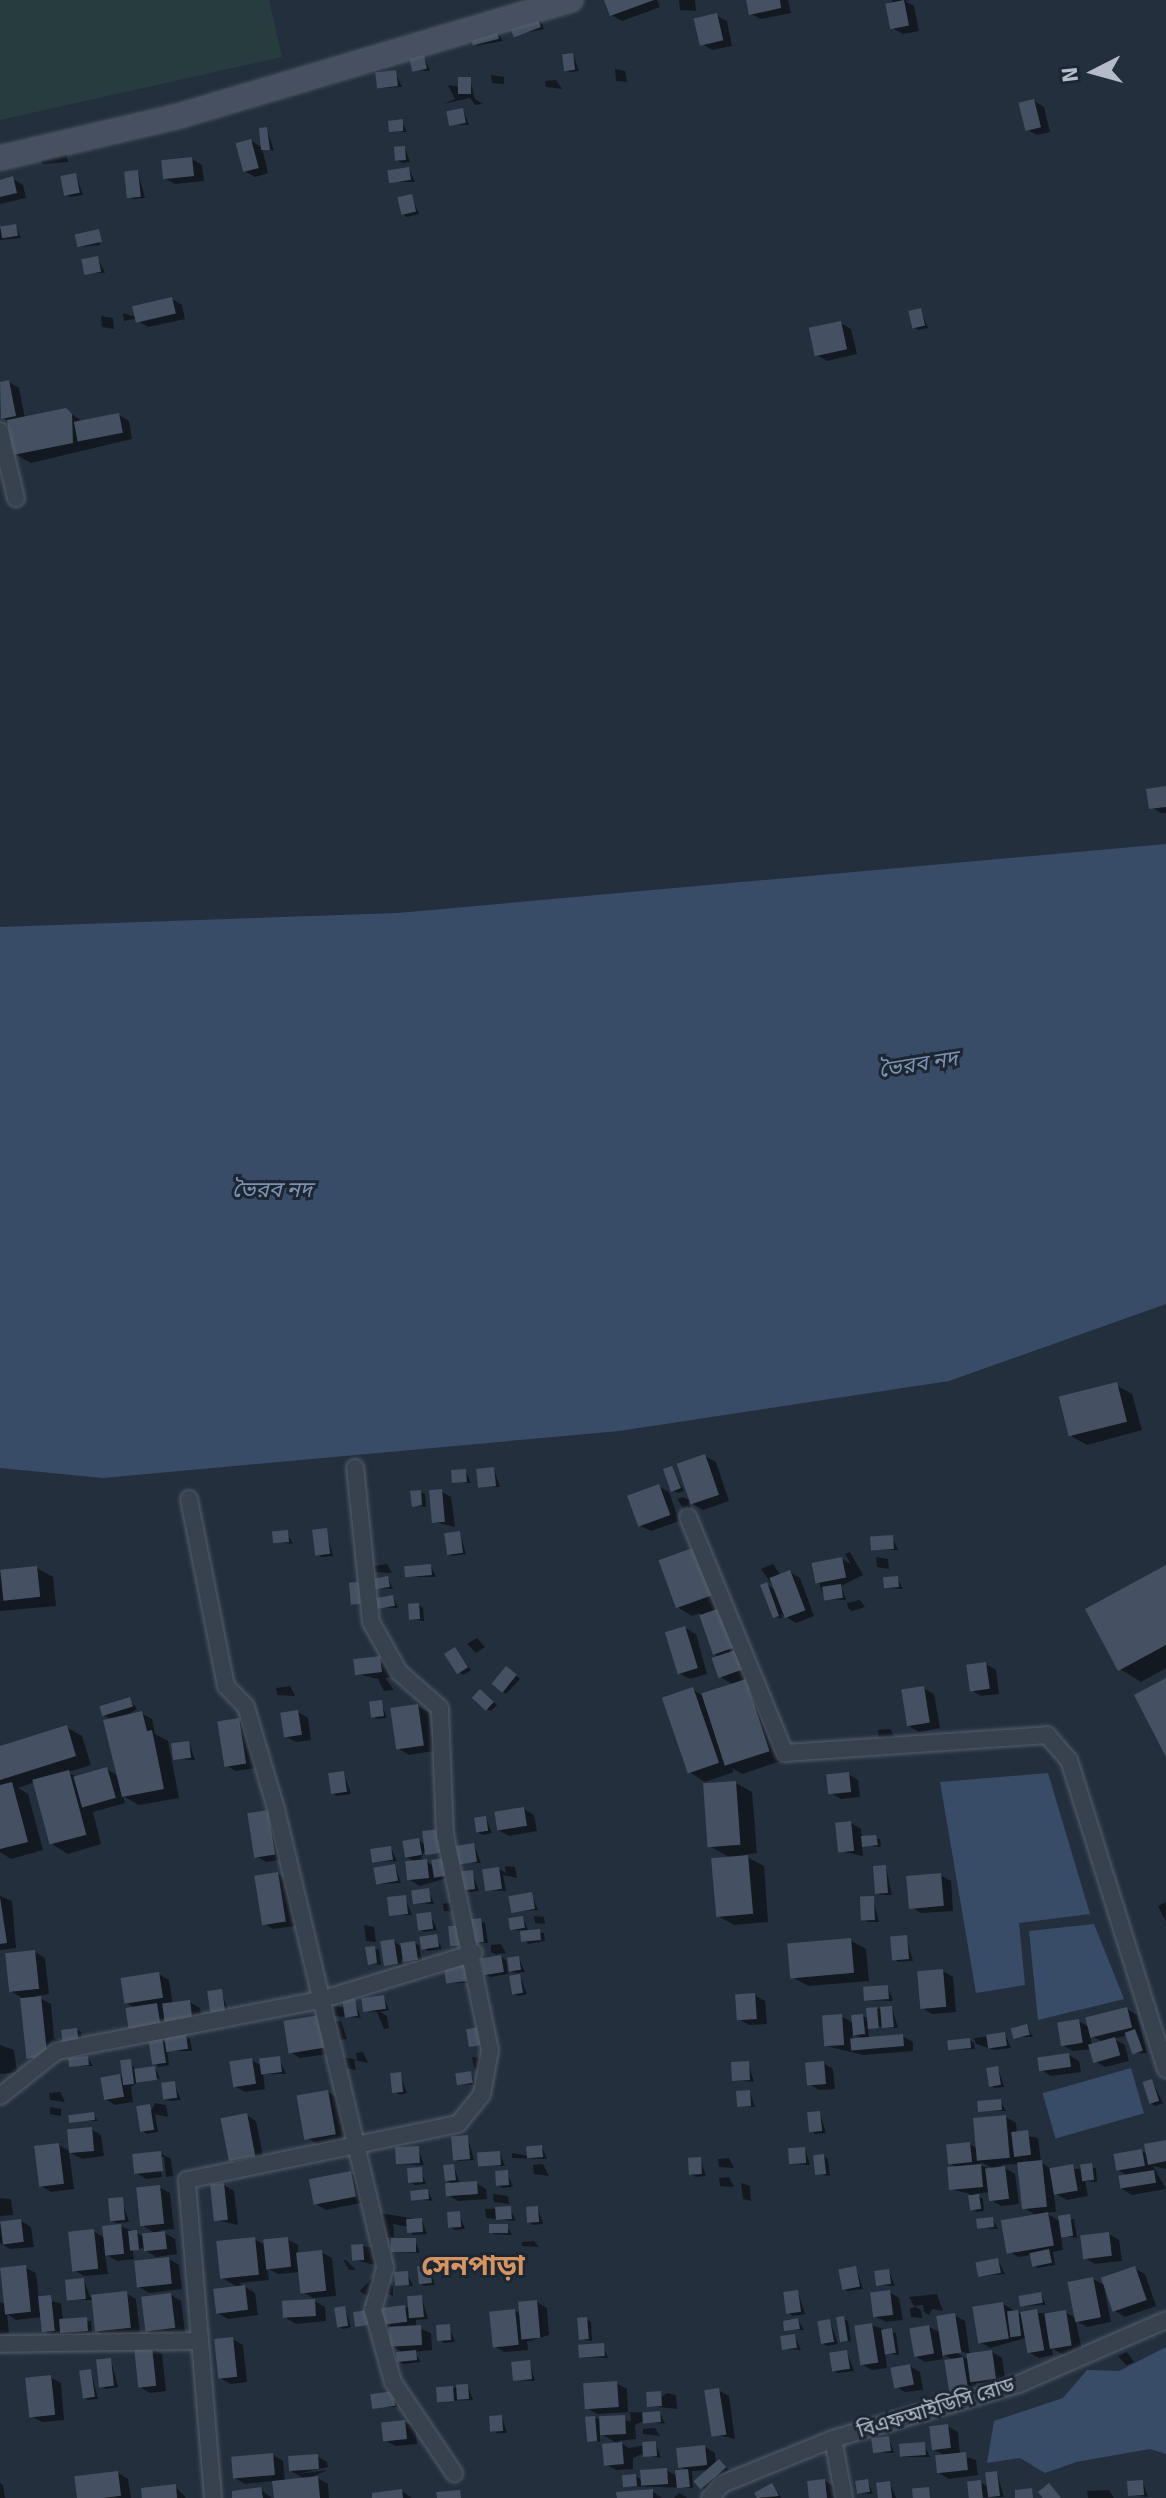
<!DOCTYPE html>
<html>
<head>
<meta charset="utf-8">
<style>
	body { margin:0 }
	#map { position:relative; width:1166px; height:2498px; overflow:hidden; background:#242f3e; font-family:Signika,"Noto Sans Bengali",sans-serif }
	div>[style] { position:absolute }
	.green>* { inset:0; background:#263c3f }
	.water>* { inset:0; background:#394c67; transform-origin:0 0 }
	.shadow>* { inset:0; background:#0007 }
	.building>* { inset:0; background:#455162; transform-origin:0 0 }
	.roads { filter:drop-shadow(0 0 2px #565f6c) drop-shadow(0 0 2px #565f6c) }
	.minor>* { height:16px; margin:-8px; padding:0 8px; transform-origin:8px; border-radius:8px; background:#38414e }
	.secondary>* { height:22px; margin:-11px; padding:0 11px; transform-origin:11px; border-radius:11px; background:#465061 }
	span { translate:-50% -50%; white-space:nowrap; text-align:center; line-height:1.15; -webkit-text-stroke:6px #1d2633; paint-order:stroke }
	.street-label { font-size:20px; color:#b4bcc9 }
	.water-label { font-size:22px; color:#7c92b1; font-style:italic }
	.district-label { font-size:28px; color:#d59563; font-weight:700 }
	.north { position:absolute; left:1054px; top:32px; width:80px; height:80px; -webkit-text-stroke:6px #1d2633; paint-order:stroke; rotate:264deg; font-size:22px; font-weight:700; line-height:32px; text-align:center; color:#b4bcc9 }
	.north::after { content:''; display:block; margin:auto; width:28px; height:36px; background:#b4bcc9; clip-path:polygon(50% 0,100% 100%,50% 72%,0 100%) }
</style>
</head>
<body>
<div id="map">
	<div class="green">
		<i style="clip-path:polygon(0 0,269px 0,282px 57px,0 120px)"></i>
	</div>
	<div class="water">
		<i style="clip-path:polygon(1166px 844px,1166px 1304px,949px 1381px,619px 1431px,103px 1478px,0 1468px,0 927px,398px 913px)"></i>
		<i style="clip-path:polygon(1048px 1773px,1090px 1914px,1019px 1923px,1025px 1985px,976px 1993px,940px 1782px)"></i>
		<i style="clip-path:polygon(1094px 1924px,1124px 1999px,1038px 2020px,1029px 1931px)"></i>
		<i style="left:1131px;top:2068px;width:47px;height:92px;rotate:74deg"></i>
		<i style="clip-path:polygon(1166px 2347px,1166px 2454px,1150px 2449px,1076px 2462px,1045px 2473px,1020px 2458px,987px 2463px,994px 2421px,1063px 2398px,1087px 2370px,1119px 2371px)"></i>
	</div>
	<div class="shadow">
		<i style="clip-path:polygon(606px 0,657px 0,660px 7px,622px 21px,611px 15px)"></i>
		<i style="clip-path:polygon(679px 0,695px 0,696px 11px,680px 10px)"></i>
		<i style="clip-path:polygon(748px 0,788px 0,791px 13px,761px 19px,751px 14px)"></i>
		<i style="clip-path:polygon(892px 0,910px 0,905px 1px,914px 6px,919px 31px,903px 34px,892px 28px)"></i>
		<i style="clip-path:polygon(717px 16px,727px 21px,732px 46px,712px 50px,702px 44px)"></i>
		<i style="clip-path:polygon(540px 19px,544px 29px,515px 35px)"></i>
		<i style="clip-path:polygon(496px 30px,503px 41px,475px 46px)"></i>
		<i style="clip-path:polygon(573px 55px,579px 71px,570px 72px,566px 70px)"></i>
		<i style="clip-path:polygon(424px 57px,430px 71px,413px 70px)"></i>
		<i style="clip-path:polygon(615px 69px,625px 71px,627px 82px,616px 81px)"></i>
		<i style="clip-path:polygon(395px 72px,402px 87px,379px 88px)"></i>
		<i style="clip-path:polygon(491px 75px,504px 77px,504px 84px,492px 83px)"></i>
		<i style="clip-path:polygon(470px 79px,475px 99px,483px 104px,475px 105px,470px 98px,443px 104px,455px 99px,448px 85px,461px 87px)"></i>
		<i style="clip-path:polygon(556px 80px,562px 89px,546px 87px,545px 81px)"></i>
		<i style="clip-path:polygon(1034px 101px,1044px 107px,1050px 132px,1037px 135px,1026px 129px)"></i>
		<i style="clip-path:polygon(463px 110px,469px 125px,450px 124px)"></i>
		<i style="clip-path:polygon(402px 122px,407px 132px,391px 131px)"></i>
		<i style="clip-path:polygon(267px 129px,274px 151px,262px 148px,268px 173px,255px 177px,244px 171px,251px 141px,263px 148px)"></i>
		<i style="clip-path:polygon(405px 148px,410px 162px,402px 163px,397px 160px)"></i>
		<i style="clip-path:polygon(66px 152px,68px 162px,42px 164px,40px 155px)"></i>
		<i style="clip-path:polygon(192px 159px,202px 165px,204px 181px,175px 184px,164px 178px)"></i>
		<i style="clip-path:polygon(409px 169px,415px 182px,390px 182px)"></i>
		<i style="clip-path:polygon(138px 172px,145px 198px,133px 199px,129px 197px)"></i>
		<i style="clip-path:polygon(76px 175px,83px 195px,70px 197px,66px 194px)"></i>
		<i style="clip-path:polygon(13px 179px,23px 185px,26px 198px,0 204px,0 182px)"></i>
		<i style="clip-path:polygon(411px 196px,419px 214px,407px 217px,402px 214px)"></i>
		<i style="clip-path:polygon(15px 226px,21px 238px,0 240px,0 229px)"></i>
		<i style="clip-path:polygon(98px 232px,100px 245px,80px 247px)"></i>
		<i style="clip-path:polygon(98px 259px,105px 273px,86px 273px)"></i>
		<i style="clip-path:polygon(172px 299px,182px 305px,185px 319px,148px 327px,134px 319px,124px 321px,123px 313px,136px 317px)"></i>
		<i style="clip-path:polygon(920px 310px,928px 328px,919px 330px,914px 328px)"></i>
		<i style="clip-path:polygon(101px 316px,113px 318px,114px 329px,102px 327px)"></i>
		<i style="clip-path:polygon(841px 323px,851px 329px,857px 354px,827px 361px,817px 355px)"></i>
		<i style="clip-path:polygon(9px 382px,19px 388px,25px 418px,66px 410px,83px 422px,119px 415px,129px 421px,132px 439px,31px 463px,15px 454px,9px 421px,3px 418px,0 384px)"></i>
		<i style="clip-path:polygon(1166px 788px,1166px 813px,1161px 813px,1151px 807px)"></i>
		<i style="clip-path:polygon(1116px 1385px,1132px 1394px,1142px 1430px,1087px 1445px,1071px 1436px)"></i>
		<i style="clip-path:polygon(705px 1456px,716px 1462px,729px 1501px,703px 1510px,688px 1501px,691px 1509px,685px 1511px,677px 1499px,683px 1497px,692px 1502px)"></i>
		<i style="clip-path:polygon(672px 1468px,684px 1491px,678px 1493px,673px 1491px)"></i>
		<i style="clip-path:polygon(494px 1469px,500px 1487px,480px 1486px)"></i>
		<i style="clip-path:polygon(466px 1471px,471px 1483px,454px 1482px)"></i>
		<i style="clip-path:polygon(658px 1486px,669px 1492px,679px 1521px,651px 1531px,640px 1526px)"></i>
		<i style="clip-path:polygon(441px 1491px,451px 1497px,455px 1527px,434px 1522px)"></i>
		<i style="clip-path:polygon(420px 1492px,425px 1494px,426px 1507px,414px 1505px)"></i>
		<i style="clip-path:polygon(326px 1530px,333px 1556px,322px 1557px,317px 1554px)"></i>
		<i style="clip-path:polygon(287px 1532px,293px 1544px,276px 1542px)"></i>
		<i style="clip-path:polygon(460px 1533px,466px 1554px,452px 1556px,448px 1553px)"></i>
		<i style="clip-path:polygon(892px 1537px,898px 1550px,873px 1550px)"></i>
		<i style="clip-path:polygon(697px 1548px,713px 1557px,755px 1675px,743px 1680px,762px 1690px,784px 1760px,742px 1774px,732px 1768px,734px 1772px,705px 1782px,689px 1772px,693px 1690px,702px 1695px,734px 1685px,722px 1678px,721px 1658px,714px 1654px,700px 1613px,692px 1616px,676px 1606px)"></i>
		<i style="clip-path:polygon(850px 1552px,863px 1575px,841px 1586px,847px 1603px,860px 1600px,865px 1607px,852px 1611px,848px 1608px,846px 1600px,825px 1599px,819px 1583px,842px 1559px,851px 1564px,845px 1554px)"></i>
		<i style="clip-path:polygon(876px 1557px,888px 1559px,889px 1569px,877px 1567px)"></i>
		<i style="clip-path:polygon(387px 1564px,392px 1573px,375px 1572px,374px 1566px)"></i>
		<i style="clip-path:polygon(773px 1564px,781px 1576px,790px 1572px,800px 1578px,814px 1616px,796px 1623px,781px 1614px,782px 1618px,774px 1617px,767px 1585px,776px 1590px,761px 1569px)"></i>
		<i style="clip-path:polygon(431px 1566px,436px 1577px,407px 1577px)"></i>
		<i style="clip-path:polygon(1166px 1567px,1166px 1668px,1141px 1682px,1120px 1669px)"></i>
		<i style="clip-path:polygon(37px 1568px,53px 1577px,56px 1606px,0 1611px,0 1572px)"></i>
		<i style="clip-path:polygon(388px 1578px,393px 1589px,373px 1588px)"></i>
		<i style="clip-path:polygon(897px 1578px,903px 1589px,886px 1588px)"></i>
		<i style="clip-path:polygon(393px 1597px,398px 1608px,378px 1607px)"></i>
		<i style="clip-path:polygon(418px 1605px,423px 1608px,424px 1621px,412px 1619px)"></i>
		<i style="clip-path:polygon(685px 1628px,696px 1634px,707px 1674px,690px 1679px,679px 1673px)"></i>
		<i style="clip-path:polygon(477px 1638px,485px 1647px,476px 1653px,467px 1644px)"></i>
		<i style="clip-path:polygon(455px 1649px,471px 1670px,463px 1675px,459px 1672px)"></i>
		<i style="clip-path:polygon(380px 1658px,390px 1664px,391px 1677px,385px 1678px,394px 1690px,384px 1691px,378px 1679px,357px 1674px)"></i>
		<i style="clip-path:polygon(986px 1664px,996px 1670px,999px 1694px,981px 1696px,971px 1690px)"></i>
		<i style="clip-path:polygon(511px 1671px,520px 1679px,506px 1694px,502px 1691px)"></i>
		<i style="clip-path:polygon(290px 1686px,295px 1696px,277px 1695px,276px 1688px)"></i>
		<i style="clip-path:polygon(923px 1688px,934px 1694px,940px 1728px,919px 1732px,909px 1726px)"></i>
		<i style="clip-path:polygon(485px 1694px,497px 1705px,491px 1711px,487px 1709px)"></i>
		<i style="clip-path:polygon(130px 1700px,137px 1709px,122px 1718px,141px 1713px,152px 1719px,155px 1734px,168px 1741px,179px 1798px,139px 1805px,123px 1796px,125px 1803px,93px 1812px,101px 1844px,68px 1854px,52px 1844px,35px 1782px,18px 1788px,28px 1794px,43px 1850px,11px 1859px,0 1852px,0 1748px,66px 1727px,82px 1736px,91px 1765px,68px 1772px,78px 1778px,107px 1769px,120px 1777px,112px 1720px,105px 1716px)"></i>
		<i style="clip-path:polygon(381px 1702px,387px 1718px,378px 1719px,373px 1716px)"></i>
		<i style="clip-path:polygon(418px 1706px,428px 1712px,434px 1751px,409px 1755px,399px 1749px)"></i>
		<i style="clip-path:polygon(298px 1712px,308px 1718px,311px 1740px,296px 1742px,286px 1737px)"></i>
		<i style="clip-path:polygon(238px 1720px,248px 1726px,255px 1768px,236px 1771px,225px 1765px)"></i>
		<i style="clip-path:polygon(890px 1729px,896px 1739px,879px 1738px,878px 1730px)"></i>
		<i style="clip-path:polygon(189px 1743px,195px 1760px,175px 1759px)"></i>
		<i style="clip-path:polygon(344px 1773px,351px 1794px,337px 1796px,333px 1793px)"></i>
		<i style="clip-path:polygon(848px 1774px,858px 1780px,860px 1797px,841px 1799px,831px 1793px)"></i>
		<i style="clip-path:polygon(736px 1783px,752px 1792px,757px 1853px,743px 1855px,764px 1866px,768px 1922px,734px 1925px,718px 1916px,731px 1858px,711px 1847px)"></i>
		<i style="clip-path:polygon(524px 1809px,534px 1815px,537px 1831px,509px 1836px,498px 1830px)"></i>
		<i style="clip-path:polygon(268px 1812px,278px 1818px,284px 1859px,266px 1862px,256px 1856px)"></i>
		<i style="clip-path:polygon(486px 1818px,492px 1833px,482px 1835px,478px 1832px)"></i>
		<i style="clip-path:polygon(851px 1823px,861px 1829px,862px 1838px,880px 1839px,881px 1847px,862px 1845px,863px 1856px,840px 1851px)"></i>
		<i style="clip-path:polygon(419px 1841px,446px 1854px,424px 1852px,421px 1858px,450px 1877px,420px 1886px,410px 1880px,416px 1862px,406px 1857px)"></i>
		<i style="clip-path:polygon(474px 1845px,481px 1863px,460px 1863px)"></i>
		<i style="clip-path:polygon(391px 1848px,397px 1861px,373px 1862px)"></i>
		<i style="clip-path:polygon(395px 1866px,401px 1883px,378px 1884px)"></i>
		<i style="clip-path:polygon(505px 1866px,515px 1867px,517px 1878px,503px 1875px,506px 1891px,487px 1890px,499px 1869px,506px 1873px)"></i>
		<i style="clip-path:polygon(886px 1867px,892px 1895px,881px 1895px,877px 1893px)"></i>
		<i style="clip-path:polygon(472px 1872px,479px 1891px,470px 1892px,465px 1890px)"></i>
		<i style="clip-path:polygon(278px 1874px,288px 1880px,295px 1926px,273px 1929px,263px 1923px)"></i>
		<i style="clip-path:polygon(940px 1875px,951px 1881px,953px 1911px,921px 1913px,911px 1907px)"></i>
		<i style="clip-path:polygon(428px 1890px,434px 1904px,415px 1903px)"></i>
		<i style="clip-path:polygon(531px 1894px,538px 1910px,512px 1911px)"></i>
		<i style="clip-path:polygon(0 1896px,12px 1901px,16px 1948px,0 1950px)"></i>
		<i style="clip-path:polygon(405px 1897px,412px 1915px,391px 1915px)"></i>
		<i style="clip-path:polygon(873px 1898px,879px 1922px,868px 1922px,864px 1920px)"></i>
		<i style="clip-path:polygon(455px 1902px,460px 1912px,444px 1911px,443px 1904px)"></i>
		<i style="clip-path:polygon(1166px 1902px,1166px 1922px,1158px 1906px)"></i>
		<i style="clip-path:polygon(430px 1914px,437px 1930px,425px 1932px,420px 1930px)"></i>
		<i style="clip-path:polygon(534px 1916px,544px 1917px,545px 1924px,535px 1923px)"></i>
		<i style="clip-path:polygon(523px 1918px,529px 1932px,544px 1933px,545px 1941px,528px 1944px,522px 1931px,512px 1929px)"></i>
		<i style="clip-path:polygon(480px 1921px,485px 1923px,488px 1943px,476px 1942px)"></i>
		<i style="clip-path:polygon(364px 1925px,374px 1927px,376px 1942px,366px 1941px)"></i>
		<i style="clip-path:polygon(436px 1936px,442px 1949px,428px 1951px,419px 1946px,422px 1962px,401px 1959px,402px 1965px,386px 1964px,394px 1941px,399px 1945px,415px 1943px,423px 1948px)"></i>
		<i style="clip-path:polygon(906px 1937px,913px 1961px,898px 1962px,894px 1959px)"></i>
		<i style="clip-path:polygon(850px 1940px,866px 1949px,869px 1981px,808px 1986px,792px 1977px)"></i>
		<i style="clip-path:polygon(501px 1944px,506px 1953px,496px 1954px,506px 1960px,508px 1974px,490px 1977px,485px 1974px,501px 1957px,491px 1952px,491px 1945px)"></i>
		<i style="clip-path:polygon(374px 1948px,379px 1950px,381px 1965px,370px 1963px)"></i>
		<i style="clip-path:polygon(35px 1952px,45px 1958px,49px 1994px,36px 1996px,51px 2004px,54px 2038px,65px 2043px,77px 2030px,81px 2032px,83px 2045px,69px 2047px,61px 2042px,57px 2062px,39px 2063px,28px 2058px,22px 1998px,11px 1991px)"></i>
		<i style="clip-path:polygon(519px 1958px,525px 1972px,516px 1973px,511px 1971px)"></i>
		<i style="clip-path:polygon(464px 1967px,471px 1983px,448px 1983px)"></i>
		<i style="clip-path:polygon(943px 1971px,953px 1977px,956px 2012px,932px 2014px,922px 2008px)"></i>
		<i style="clip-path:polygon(evenodd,159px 1974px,169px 1980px,173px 2005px,189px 2002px,200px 2008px,203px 2030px,180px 2033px,190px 2039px,192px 2051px,167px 2051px,169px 2065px,158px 2067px,135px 2008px,126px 2003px,159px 1974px,157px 2036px,183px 2037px,167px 2042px,157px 2036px)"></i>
		<i style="clip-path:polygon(520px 1976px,527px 1994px,518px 1996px,513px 1993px)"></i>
		<i style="clip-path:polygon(888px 1987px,893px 2001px,867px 2000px)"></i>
		<i style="clip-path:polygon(221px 1991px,229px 2013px,217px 2015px)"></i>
		<i style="clip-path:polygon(755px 1995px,765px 2001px,767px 2024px,749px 2025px,739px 2019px)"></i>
		<i style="clip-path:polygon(384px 1997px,389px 2010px,380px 2012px,387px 2016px,389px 2028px,384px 2029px,377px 2012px,365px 2011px)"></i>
		<i style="clip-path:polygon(354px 2000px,361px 2018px,332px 2016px,331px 2005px,346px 2008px)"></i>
		<i style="clip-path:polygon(evenodd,892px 2008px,898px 2028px,868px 2026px,869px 2038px,902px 2036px,913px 2042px,913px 2051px,863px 2055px,826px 2046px,841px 2016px,853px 2023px,863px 2016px,869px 2019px,877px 2009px,892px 2008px,852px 2033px,863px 2039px,853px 2040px,852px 2033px)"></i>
		<i style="clip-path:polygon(evenodd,1127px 2009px,1137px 2015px,1147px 2053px,1134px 2053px,1128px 2035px,1114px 2039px,1125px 2045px,1129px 2061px,1105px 2067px,1095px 2061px,1092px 2049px,1073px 2051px,1062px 2045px,1079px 2021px,1090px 2028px,1127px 2009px,1090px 2035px,1103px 2042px,1092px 2045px,1090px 2035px)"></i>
		<i style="clip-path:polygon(341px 2021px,347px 2039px,337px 2040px,335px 2053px,300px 2058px,290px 2052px,330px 2022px)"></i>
		<i style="clip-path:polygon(1027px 2026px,1033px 2037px,1014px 2037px)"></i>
		<i style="clip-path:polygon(1005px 2034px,1011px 2048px,994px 2050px,974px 2043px,975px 2049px,950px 2050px,969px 2040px,976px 2044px,974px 2038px)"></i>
		<i style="clip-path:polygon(0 2045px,14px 2050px,17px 2072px,0 2074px)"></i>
		<i style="clip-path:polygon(363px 2052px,368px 2063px,354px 2060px,356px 2070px,345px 2068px,343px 2057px,357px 2060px,356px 2053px)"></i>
		<i style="clip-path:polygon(1069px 2055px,1079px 2061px,1081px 2072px,1051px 2076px,1041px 2070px)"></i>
		<i style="clip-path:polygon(472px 2057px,484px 2058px,478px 2071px,474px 2068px)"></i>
		<i style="clip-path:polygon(88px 2058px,93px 2066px,71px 2066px)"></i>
		<i style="clip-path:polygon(279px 2058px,286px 2074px,263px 2074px,265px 2089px,245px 2092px,234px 2086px,251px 2060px,262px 2066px)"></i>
		<i style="clip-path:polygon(130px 2062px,136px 2071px,155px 2068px,160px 2078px,137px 2082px,131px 2087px,133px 2102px,115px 2105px,105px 2099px,120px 2076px,125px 2079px)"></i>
		<i style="clip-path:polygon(748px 2063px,754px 2082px,735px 2080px)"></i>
		<i style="clip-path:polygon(823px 2063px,833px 2069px,835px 2089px,819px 2090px,809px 2084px)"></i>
		<i style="clip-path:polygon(998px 2068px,1004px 2087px,995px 2088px,990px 2085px)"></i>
		<i style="clip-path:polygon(471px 2073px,476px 2085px,458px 2084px)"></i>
		<i style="clip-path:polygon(400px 2075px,407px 2093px,400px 2095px,395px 2092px)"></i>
		<i style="clip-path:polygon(1152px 2081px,1163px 2103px,1155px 2106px,1150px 2103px)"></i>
		<i style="clip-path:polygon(174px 2083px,181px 2100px,170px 2101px,166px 2099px)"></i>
		<i style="clip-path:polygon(60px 2092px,65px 2102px,50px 2100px,49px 2093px)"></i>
		<i style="clip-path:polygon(328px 2092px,338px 2098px,346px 2139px,318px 2144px,307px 2138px)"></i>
		<i style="clip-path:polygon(750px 2092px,755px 2107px,739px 2106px)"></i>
		<i style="clip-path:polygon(1000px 2101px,1006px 2111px,980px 2111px)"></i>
		<i style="clip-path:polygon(155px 2103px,166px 2105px,168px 2117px,155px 2114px,158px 2132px,147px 2134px,142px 2131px)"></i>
		<i style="clip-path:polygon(50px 2107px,61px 2109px,61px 2116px,50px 2114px)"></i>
		<i style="clip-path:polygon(820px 2113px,826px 2133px,815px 2134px,811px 2131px)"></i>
		<i style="clip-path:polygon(93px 2114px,98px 2121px,71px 2121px)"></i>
		<i style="clip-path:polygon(246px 2115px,256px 2121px,264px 2161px,241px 2166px,230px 2160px)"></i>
		<i style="clip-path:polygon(evenodd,1006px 2117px,1016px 2123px,1017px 2134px,1038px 2138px,1041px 2162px,1052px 2170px,1096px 2168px,1097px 2182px,1085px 2181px,1088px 2196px,1067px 2200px,1054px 2193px,1056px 2212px,1046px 2213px,1061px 2222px,1074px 2219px,1077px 2238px,1061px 2235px,1063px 2250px,1053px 2252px,1055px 2265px,1037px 2268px,1031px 2255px,1018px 2257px,1008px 2251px,1037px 2216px,1024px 2208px,1019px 2164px,1000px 2165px,1015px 2174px,1019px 2204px,1001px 2206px,991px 2200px,990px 2192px,974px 2194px,983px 2199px,984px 2211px,976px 2212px,970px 2194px,951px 2189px,958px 2168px,949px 2163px,970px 2144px,978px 2149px,1006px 2117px,981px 2162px,996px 2170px,981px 2166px,981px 2162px)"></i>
		<i style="clip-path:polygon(91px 2129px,101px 2135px,104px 2156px,82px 2159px,69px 2152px,74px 2189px,51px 2192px,41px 2186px,59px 2145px,71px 2152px)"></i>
		<i style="clip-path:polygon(468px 2138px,474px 2160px,459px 2161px,455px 2159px)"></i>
		<i style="clip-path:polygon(1166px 2142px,1166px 2169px,1153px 2166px,1166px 2189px,1132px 2195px,1122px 2189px,1129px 2176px,1118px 2170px,1141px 2151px,1148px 2154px)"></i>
		<i style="clip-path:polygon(542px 2147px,547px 2159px,512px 2158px,512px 2153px,529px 2156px)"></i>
		<i style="clip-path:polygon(418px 2148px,424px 2165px,398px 2164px)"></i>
		<i style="clip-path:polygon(805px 2149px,810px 2165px,791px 2164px)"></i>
		<i style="clip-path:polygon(160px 2153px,171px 2159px,173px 2176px,166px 2177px,164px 2157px,159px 2157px,162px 2177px,146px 2179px,136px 2173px)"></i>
		<i style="clip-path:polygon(500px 2153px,505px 2166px,480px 2165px)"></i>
		<i style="clip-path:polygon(824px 2156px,828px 2159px,830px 2176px,817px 2174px)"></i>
		<i style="clip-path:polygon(729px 2158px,734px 2168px,719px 2167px,718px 2159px)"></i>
		<i style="clip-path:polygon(700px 2159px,706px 2176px,696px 2177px,691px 2174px)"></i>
		<i style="clip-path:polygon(543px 2164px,549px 2176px,534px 2174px,533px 2165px)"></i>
		<i style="clip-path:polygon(454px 2166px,460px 2184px,476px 2183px,486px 2189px,487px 2199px,458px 2201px,448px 2195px,454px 2185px,446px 2180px)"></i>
		<i style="clip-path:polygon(420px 2168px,426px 2184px,415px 2185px,410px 2182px)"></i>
		<i style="clip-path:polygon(507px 2172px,513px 2187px,502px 2188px,498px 2185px)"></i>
		<i style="clip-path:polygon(350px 2173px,361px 2179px,365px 2202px,326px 2210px,316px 2204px)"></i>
		<i style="clip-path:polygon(729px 2177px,734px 2187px,720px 2186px,719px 2178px)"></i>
		<i style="clip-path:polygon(741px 2183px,750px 2186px,751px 2201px,743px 2199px)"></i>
		<i style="clip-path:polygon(224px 2185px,234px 2191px,238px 2225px,216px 2220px)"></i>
		<i style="clip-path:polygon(159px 2187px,170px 2193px,174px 2229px,160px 2230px,175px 2239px,177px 2254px,156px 2257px,142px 2248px,133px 2251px,134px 2259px,117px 2261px,105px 2254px,108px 2274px,84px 2276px,74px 2270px,93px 2231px,105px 2238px,121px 2226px,145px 2237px,156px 2234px,142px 2225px)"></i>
		<i style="clip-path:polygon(428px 2191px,433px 2201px,413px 2199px)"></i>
		<i style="clip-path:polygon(493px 2194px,508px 2196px,509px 2204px,494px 2202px)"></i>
		<i style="clip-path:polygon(0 2198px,11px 2199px,13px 2215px,0 2216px)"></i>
		<i style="clip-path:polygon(122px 2200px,129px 2222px,117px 2223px,112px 2221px)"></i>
		<i style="clip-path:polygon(510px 2208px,516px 2221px,486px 2218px,485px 2209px)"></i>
		<i style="clip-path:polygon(538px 2208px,543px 2224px,533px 2225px,529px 2222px)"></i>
		<i style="clip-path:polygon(380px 2213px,422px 2220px,427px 2234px,413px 2235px,408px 2227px,393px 2224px,394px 2237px,387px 2238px)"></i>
		<i style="clip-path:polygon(459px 2213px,465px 2229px,455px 2230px,450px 2227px)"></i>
		<i style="clip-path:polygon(992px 2219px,998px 2229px,979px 2228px)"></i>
		<i style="clip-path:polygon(21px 2221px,31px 2227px,34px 2247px,10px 2249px,0 2243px,0 2223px)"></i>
		<i style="clip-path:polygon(507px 2226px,512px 2235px,492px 2234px)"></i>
		<i style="clip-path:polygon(1109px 2234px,1119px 2240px,1122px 2261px,1095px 2264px,1085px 2258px)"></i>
		<i style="clip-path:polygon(254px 2239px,265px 2245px,287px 2239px,298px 2245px,298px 2254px,321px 2252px,332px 2258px,336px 2296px,313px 2298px,303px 2292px,300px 2272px,278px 2274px,267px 2268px,269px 2280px,239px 2283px,255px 2293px,258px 2315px,228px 2319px,217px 2313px,238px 2287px,222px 2278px)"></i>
		<i style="clip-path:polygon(415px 2240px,420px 2253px,394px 2252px)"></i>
		<i style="clip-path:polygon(534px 2241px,539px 2247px,522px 2246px,522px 2242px)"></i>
		<i style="clip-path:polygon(362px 2246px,376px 2248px,383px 2267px,355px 2260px)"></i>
		<i style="clip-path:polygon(169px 2259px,179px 2265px,182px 2289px,149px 2293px,139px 2287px)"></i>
		<i style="clip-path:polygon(343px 2259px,347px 2261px,356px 2270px,349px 2270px)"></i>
		<i style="clip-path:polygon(998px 2260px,1005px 2274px,980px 2276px)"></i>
		<i style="clip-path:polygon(429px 2267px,435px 2285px,425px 2286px,421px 2284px)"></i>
		<i style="clip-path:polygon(26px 2268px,36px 2273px,39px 2299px,61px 2303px,63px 2321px,91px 2321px,92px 2333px,54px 2337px,44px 2331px,43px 2317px,16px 2320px,7px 2314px,9px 2333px,0 2334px,0 2302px,5px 2304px)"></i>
		<i style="clip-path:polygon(856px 2268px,863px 2289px,848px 2291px,843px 2289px)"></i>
		<i style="clip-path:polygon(1134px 2268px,1145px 2274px,1156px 2306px,1125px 2317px,1115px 2311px,1104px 2288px,1111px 2322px,1087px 2327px,1076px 2321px,1082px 2351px,1063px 2355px,1052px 2348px,1053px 2355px,1039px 2358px,1028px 2352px,1026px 2338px,990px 2348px,980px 2342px,1003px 2304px,1020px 2314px,1065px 2312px,1076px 2318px,1093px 2279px,1106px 2286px)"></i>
		<i style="clip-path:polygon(889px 2271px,895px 2286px,878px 2285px)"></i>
		<i style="clip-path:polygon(407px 2273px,413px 2286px,397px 2285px)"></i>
		<i style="clip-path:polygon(372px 2278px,379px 2284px,367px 2296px,360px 2291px)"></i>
		<i style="clip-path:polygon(84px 2280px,90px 2297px,126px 2293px,136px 2299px,140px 2333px,107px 2337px,97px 2331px,93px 2300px,69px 2300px)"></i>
		<i style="clip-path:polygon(389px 2283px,393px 2286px,393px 2296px,386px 2293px)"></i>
		<i style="clip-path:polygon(798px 2292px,805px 2314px,793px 2316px,789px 2313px)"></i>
		<i style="clip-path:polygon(889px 2292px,899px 2298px,903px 2320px,886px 2322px,876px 2317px)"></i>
		<i style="clip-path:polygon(937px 2294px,943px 2311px,932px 2309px,929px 2315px,921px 2310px,922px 2318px,911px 2317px,910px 2308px,916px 2307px,924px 2312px,923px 2305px,914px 2306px,909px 2297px)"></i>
		<i style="clip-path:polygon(1041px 2294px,1046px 2305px,1022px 2306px)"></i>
		<i style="clip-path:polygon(171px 2295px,181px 2301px,185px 2333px,157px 2336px,147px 2331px)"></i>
		<i style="clip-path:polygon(422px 2298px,428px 2319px,416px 2320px,416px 2327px,431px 2333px,432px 2350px,414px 2352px,421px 2362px,403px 2364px,399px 2361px,404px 2353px,392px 2346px,391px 2330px,381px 2324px)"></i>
		<i style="clip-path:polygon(314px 2301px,325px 2307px,326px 2321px,296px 2324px,286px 2318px)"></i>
		<i style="clip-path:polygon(537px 2302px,547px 2308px,549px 2335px,530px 2341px,550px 2343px,527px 2341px,528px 2350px,504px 2352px,494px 2346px,515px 2311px,521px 2314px)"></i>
		<i style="clip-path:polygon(345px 2308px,351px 2327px,343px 2329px,338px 2326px)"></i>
		<i style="clip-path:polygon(evenodd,954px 2315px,965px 2321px,970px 2356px,992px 2352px,1002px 2358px,1006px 2384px,976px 2383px,977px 2395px,961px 2398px,950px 2392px,954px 2360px,942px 2354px,943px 2359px,925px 2362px,915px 2356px,929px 2327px,941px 2333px,954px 2315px,953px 2346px,969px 2355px,969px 2360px,951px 2350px,953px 2346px)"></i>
		<i style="clip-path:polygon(586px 2319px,591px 2322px,592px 2341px,581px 2339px)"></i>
		<i style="clip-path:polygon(843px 2319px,848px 2321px,851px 2342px,842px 2340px)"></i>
		<i style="clip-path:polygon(798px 2320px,804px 2330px,786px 2330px)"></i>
		<i style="clip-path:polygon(830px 2321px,838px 2344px,827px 2346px,822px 2343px)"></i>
		<i style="clip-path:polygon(871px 2325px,896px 2333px,899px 2355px,885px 2353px,887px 2368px,872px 2370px,861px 2364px)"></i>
		<i style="clip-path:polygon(449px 2326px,455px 2342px,444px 2343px,440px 2340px)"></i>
		<i style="clip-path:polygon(795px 2336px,801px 2350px,784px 2349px)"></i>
		<i style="clip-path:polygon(232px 2339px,243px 2345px,247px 2382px,231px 2384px,220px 2378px)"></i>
		<i style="clip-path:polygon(603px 2345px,608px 2358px,581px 2357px)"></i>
		<i style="clip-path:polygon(152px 2348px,162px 2354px,166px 2391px,150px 2393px,140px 2387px)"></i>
		<i style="clip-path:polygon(847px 2352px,854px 2371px,838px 2373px,834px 2371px)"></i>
		<i style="clip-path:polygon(1127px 2352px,1134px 2362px,1126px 2365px,1118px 2356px)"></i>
		<i style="clip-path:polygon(111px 2360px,118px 2387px,106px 2389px,101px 2386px)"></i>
		<i style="clip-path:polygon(529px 2362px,535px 2381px,514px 2380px)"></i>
		<i style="clip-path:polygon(910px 2366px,920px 2372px,923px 2390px,905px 2392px,895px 2386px)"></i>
		<i style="clip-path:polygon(91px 2371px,98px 2399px,88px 2400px,84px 2397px)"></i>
		<i style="clip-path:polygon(50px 2377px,61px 2383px,64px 2420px,42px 2422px,31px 2416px)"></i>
		<i style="clip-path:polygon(616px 2383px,627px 2389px,628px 2412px,660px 2413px,665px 2424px,643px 2421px,635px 2425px,636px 2439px,617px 2441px,629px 2448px,656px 2443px,661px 2458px,642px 2454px,633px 2458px,633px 2469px,616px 2470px,605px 2464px,618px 2444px,600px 2433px,600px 2442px,589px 2440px,594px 2418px,631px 2421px,630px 2412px,597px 2414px,587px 2408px)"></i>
		<i style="clip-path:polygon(468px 2386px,473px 2400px,439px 2401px,452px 2388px)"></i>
		<i style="clip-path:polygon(718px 2390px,729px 2396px,735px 2439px,713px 2434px)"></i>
		<i style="clip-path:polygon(667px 2393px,676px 2395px,677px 2409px,649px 2406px)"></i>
		<i style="clip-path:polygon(397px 2396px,398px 2407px,373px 2407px)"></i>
		<i style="clip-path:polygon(502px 2417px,507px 2433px,497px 2433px,492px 2431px)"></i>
		<i style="clip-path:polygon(405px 2422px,415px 2428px,417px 2444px,395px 2446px,385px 2440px)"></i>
		<i style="clip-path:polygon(947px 2426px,958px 2432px,960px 2455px,976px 2460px,978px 2475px,949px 2479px,939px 2473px,946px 2456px,934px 2450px)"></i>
		<i style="clip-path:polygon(655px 2428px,660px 2436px,643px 2434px,643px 2429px)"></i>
		<i style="clip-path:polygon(889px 2438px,894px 2453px,875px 2452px)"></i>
		<i style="clip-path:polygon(924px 2444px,930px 2457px,902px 2457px)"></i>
		<i style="clip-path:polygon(705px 2447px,715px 2453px,716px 2465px,720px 2462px,729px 2470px,706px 2490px,702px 2488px,711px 2470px,692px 2471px,693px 2488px,625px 2486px,635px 2476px,642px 2480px,666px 2470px,677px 2476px,677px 2472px,688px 2471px,679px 2466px)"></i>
		<i style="clip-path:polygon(273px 2455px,283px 2461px,285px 2482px,305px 2479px,291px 2471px,317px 2456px,327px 2462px,328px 2467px,298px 2474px,328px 2470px,314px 2476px,328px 2484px,329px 2498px,276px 2498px,274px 2481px,245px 2484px,235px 2478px)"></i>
		<i style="clip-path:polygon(118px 2473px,128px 2479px,131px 2498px,78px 2498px,76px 2477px)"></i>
		<i style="clip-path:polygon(997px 2473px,1004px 2497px,971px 2498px,980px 2482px,988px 2487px)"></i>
		<i style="clip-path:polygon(825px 2481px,835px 2487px,836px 2498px,811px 2498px)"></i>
		<i style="clip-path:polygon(868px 2482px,873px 2494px,858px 2493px)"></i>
		<i style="clip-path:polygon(1143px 2482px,1148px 2497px,1130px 2495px)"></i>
		<i style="clip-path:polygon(0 2483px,3px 2485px,5px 2498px,0 2498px)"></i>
		<i style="clip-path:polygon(890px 2483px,896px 2498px,880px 2498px)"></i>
		<i style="clip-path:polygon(175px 2486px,186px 2498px,144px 2498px)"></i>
		<i style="clip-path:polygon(772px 2486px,782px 2498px,759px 2498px,757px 2494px)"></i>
		<i style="clip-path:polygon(261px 2490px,272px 2498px,234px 2498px)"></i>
		<i style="clip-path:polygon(1109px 2490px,1114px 2498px,1088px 2498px,1087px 2491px)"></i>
		<i style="clip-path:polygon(402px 2491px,412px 2498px,374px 2498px)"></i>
		<i style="clip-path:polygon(652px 2491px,662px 2498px,619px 2498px)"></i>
		<i style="clip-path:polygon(679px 2493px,688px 2498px,674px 2498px)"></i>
	</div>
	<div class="building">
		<i style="clip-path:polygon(604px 0,654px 0,610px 16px)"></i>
		<i style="clip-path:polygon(746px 0,780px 0,781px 8px,749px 15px)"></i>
		<i style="left:904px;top:0;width:26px;height:19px;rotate:79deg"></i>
		<i style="left:717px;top:13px;width:28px;height:24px;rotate:77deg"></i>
		<i style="left:536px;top:14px;width:14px;height:29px;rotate:69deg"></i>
		<i style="left:496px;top:28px;width:11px;height:27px;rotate:75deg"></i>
		<i style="left:573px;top:53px;width:17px;height:11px;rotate:83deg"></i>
		<i style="left:424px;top:55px;width:14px;height:15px;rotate:78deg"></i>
		<i style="left:396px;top:70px;width:16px;height:21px;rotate:83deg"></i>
		<i style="left:471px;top:77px;width:17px;height:13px;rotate:90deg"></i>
		<i style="left:1034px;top:99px;width:29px;height:16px;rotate:76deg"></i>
		<i style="left:463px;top:108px;width:15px;height:17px;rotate:79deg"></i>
		<i style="clip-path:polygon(403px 119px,403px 131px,389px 132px,388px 121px)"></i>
		<i style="clip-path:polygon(267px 127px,270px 150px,261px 150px,259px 128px)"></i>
		<i style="left:251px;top:139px;width:30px;height:16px;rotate:75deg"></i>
		<i style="left:405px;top:146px;width:14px;height:11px;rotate:86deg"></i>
		<i style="left:192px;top:157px;width:19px;height:31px;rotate:84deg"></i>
		<i style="left:409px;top:167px;width:13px;height:22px;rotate:81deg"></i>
		<i style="left:138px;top:170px;width:27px;height:14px;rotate:84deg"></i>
		<i style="left:76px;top:173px;width:20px;height:16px;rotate:79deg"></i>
		<i style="clip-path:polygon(13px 176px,17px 193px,0 197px,0 180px)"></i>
		<i style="left:412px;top:194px;width:18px;height:15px;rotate:77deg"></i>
		<i style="left:16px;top:224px;width:12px;height:16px;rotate:81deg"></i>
		<i style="left:99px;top:229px;width:13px;height:25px;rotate:77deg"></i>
		<i style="left:98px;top:256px;width:16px;height:17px;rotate:79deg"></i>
		<i style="left:172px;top:297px;width:17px;height:41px;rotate:77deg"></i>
		<i style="left:921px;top:308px;width:18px;height:13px;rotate:77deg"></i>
		<i style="left:841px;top:321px;width:29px;height:33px;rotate:78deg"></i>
		<i style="clip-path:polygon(9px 380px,16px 416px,1px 419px,0 382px)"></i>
		<i style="clip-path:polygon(66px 408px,72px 414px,73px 443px,13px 455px,7px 420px)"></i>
		<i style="left:119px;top:413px;width:20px;height:46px;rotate:79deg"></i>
		<i style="clip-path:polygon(1166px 786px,1166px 807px,1149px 809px,1146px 789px)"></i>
		<i style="left:1117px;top:1382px;width:41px;height:60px;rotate:76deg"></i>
		<i style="left:705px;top:1454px;width:43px;height:30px;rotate:71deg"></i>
		<i style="clip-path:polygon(672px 1466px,681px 1488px,671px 1492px,663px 1469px)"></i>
		<i style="left:494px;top:1467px;width:19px;height:18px;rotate:84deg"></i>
		<i style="left:466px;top:1469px;width:13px;height:15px;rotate:86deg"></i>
		<i style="left:659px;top:1484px;width:33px;height:34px;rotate:70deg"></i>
		<i style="left:442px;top:1489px;width:33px;height:13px;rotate:85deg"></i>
		<i style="clip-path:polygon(421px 1490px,422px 1505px,412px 1507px,410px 1491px)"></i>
		<i style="left:327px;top:1528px;width:26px;height:15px;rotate:83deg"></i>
		<i style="left:288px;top:1530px;width:12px;height:16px;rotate:85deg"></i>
		<i style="left:460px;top:1531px;width:22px;height:16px;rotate:82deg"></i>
		<i style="left:893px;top:1535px;width:14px;height:23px;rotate:86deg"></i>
		<i style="left:698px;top:1546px;width:51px;height:42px;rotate:70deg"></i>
		<i style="left:842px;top:1557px;width:21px;height:31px;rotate:79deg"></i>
		<i style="left:431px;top:1564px;width:11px;height:27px;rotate:85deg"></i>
		<i style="clip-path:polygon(1166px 1565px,1166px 1645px,1118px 1671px,1085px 1609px)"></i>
		<i style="left:37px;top:1566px;width:31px;height:37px;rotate:84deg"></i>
		<i style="left:790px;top:1570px;width:43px;height:22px;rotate:69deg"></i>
		<i style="left:388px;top:1576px;width:11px;height:18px;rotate:80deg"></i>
		<i style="left:898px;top:1576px;width:11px;height:15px;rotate:85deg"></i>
		<i style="left:359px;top:1582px;width:22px;height:10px;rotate:85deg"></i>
		<i style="clip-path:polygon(767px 1582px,779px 1616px,773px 1618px,760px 1585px)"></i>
		<i style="left:841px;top:1584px;width:14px;height:19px;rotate:82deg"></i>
		<i style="left:393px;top:1595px;width:11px;height:18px;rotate:80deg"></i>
		<i style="left:419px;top:1603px;width:16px;height:11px;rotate:86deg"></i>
		<i style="left:723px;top:1607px;width:42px;height:25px;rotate:71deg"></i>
		<i style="left:685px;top:1626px;width:44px;height:21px;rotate:73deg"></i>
		<i style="left:455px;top:1647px;width:24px;height:13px;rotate:57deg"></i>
		<i style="left:738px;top:1649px;width:21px;height:28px;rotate:71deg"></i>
		<i style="left:380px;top:1656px;width:16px;height:27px;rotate:83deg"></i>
		<i style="left:986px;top:1662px;width:27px;height:20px;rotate:82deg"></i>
		<i style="left:506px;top:1666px;width:14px;height:23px;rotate:39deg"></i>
		<i style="clip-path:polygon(1166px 1678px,1166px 1757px,1134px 1695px)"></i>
		<i style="left:746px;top:1679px;width:76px;height:47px;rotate:72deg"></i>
		<i style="left:924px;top:1686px;width:37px;height:23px;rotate:81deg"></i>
		<i style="left:693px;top:1687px;width:80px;height:33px;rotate:71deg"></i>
		<i style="left:480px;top:1689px;width:19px;height:12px;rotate:43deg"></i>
		<i style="left:130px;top:1697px;width:10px;height:32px;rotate:73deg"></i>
		<i style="left:382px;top:1700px;width:16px;height:13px;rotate:83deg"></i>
		<i style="left:418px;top:1704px;width:42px;height:28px;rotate:82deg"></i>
		<i style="left:298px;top:1710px;width:25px;height:18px;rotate:81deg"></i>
		<i style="clip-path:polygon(142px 1711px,147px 1731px,152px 1730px,164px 1789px,122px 1797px,103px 1720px)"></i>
		<i style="left:239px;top:1718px;width:46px;height:22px;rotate:81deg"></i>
		<i style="clip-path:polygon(67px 1725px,76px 1756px,0 1780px,0 1746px)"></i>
		<i style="left:189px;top:1741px;width:17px;height:18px;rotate:83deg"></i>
		<i style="left:107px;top:1767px;width:32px;height:35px;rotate:74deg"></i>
		<i style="left:69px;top:1770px;width:67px;height:38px;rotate:75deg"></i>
		<i style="left:344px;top:1771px;width:21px;height:16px;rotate:82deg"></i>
		<i style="left:849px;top:1772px;width:20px;height:23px;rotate:84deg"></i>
		<i style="left:736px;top:1781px;width:64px;height:33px;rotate:86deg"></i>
		<i style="clip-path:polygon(12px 1782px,28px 1842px,0 1849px,0 1785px)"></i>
		<i style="left:524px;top:1807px;width:19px;height:30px;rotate:81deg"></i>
		<i style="left:268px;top:1810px;width:45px;height:21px;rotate:81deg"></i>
		<i style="left:486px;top:1816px;width:15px;height:12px;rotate:82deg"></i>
		<i style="left:851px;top:1821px;width:30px;height:16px;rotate:84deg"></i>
		<i style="left:439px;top:1829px;width:24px;height:17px;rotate:83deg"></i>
		<i style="clip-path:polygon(876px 1835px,878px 1845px,862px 1847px,861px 1836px)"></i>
		<i style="left:419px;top:1838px;width:17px;height:17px;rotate:80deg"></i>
		<i style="left:474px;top:1843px;width:19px;height:19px;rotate:81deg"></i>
		<i style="left:391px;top:1846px;width:14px;height:21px;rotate:82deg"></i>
		<i style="left:748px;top:1855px;width:59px;height:37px;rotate:85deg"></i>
		<i style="left:443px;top:1858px;width:18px;height:12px;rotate:81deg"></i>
		<i style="left:427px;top:1859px;width:19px;height:22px;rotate:84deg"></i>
		<i style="left:395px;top:1864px;width:17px;height:22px;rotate:80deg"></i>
		<i style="left:886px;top:1865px;width:28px;height:13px;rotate:86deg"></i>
		<i style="left:499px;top:1867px;width:22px;height:17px;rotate:82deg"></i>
		<i style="left:473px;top:1870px;width:19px;height:12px;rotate:84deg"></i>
		<i style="left:278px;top:1872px;width:50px;height:24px;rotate:81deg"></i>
		<i style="left:941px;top:1873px;width:33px;height:35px;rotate:85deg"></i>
		<i style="left:429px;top:1888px;width:14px;height:18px;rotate:82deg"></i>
		<i style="left:532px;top:1892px;width:17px;height:24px;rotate:80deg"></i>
		<i style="left:406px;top:1895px;width:19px;height:19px;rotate:84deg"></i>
		<i style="left:874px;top:1896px;width:24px;height:14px;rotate:88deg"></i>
		<i style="clip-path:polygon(0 1897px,7px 1943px,0 1944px)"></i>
		<i style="left:431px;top:1912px;width:17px;height:15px;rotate:83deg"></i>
		<i style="left:523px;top:1916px;width:12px;height:15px;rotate:81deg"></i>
		<i style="left:481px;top:1918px;width:24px;height:10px;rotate:83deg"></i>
		<i style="left:461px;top:1925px;width:20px;height:13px;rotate:84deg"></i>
		<i style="left:540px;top:1929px;width:11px;height:20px;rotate:85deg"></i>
		<i style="left:437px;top:1934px;width:13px;height:18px;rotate:81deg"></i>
		<i style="left:907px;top:1935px;width:24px;height:17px;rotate:85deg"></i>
		<i style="left:851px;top:1938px;width:35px;height:64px;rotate:85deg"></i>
		<i style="left:394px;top:1939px;width:25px;height:14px;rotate:81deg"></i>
		<i style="left:415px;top:1941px;width:19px;height:15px;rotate:81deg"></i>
		<i style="clip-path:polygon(375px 1946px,377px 1963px,368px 1965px,365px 1947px)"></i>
		<i style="left:35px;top:1950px;width:39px;height:30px;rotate:84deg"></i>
		<i style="left:501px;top:1955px;width:17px;height:20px;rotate:80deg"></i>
		<i style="left:519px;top:1956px;width:14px;height:12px;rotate:82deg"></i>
		<i style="left:465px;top:1965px;width:16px;height:21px;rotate:83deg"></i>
		<i style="left:943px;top:1969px;width:38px;height:26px;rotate:85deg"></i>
		<i style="left:159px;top:1972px;width:26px;height:39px;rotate:81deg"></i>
		<i style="left:520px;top:1974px;width:19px;height:11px;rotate:81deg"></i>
		<i style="left:888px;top:1985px;width:14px;height:25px;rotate:86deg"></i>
		<i style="left:222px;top:1989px;width:22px;height:15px;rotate:82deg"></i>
		<i style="left:755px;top:1993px;width:26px;height:20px;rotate:86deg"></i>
		<i style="left:384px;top:1995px;width:14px;height:23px;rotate:82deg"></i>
		<i style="left:41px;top:1996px;width:61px;height:21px;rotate:84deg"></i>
		<i style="left:355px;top:1998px;width:18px;height:13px;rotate:81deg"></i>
		<i style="left:190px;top:2000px;width:25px;height:28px;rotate:83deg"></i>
		<i style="left:157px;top:2003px;width:26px;height:32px;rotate:81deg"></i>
		<i style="left:892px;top:2006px;width:21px;height:12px;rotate:85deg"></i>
		<i style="left:877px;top:2007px;width:21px;height:11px;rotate:85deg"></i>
		<i style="left:1127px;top:2007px;width:21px;height:43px;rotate:76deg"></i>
		<i style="left:842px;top:2014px;width:31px;height:20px;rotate:86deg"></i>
		<i style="left:863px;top:2014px;width:20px;height:12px;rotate:84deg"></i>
		<i style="left:320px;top:2015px;width:33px;height:37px;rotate:81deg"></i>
		<i style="left:1079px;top:2019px;width:24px;height:22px;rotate:81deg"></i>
		<i style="left:1027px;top:2024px;width:11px;height:17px;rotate:75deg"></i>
		<i style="left:480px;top:2027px;width:18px;height:14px;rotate:81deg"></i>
		<i style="left:77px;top:2028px;width:16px;height:16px;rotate:83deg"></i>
		<i style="left:1135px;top:2029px;width:23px;height:11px;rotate:70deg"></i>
		<i style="left:1005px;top:2032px;width:14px;height:19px;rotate:82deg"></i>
		<i style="left:186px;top:2034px;width:15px;height:22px;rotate:82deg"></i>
		<i style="left:903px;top:2034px;width:12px;height:53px;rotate:85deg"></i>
		<i style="left:162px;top:2037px;width:26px;height:14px;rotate:81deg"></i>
		<i style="left:1115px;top:2037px;width:19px;height:28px;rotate:74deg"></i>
		<i style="left:970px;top:2038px;width:10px;height:23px;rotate:84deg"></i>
		<i style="left:1069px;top:2053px;width:14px;height:32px;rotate:82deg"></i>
		<i style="left:88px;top:2056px;width:9px;height:20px;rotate:84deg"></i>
		<i style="left:280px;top:2056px;width:16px;height:21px;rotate:83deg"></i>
		<i style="left:252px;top:2058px;width:26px;height:23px;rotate:81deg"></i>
		<i style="left:131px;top:2059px;width:25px;height:11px;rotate:83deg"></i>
		<i style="left:749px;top:2061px;width:19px;height:18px;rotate:87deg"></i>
		<i style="left:824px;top:2061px;width:23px;height:19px;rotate:85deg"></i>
		<i style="left:155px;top:2066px;width:14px;height:21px;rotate:82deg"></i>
		<i style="left:998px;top:2066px;width:19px;height:12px;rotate:81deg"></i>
		<i style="left:471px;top:2071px;width:12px;height:16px;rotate:81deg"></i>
		<i style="left:401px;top:2072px;width:20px;height:11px;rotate:84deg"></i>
		<i style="left:120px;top:2074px;width:23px;height:20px;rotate:80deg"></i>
		<i style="left:1152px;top:2079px;width:23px;height:10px;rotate:72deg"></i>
		<i style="left:175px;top:2081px;width:17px;height:14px;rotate:83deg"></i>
		<i style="left:328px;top:2090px;width:45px;height:32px;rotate:80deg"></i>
		<i style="left:750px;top:2090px;width:16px;height:14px;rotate:86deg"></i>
		<i style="left:1001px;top:2099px;width:11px;height:24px;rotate:85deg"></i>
		<i style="left:150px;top:2104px;width:26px;height:14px;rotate:81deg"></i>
		<i style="left:820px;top:2111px;width:20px;height:13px;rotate:84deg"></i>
		<i style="left:94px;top:2112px;width:8px;height:26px;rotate:83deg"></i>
		<i style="left:247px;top:2113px;width:44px;height:27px;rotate:79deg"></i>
		<i style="left:1006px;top:2115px;width:43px;height:33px;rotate:85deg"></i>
		<i style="left:92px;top:2127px;width:24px;height:25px;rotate:85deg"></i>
		<i style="left:1028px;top:2130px;width:25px;height:17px;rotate:83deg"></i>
		<i style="left:468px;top:2135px;width:24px;height:17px;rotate:85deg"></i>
		<i style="clip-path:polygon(1166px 2140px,1166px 2161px,1148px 2165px,1144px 2144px)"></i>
		<i style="left:970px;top:2142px;width:20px;height:24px;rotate:84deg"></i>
		<i style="left:59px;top:2143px;width:41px;height:25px;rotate:83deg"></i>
		<i style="left:542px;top:2145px;width:12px;height:16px;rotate:85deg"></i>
		<i style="left:419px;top:2146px;width:17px;height:24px;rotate:87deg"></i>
		<i style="left:805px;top:2147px;width:16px;height:17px;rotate:86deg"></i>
		<i style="left:1142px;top:2149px;width:17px;height:29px;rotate:80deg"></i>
		<i style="left:161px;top:2151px;width:20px;height:29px;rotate:84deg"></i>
		<i style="left:500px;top:2151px;width:14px;height:23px;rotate:86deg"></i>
		<i style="left:824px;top:2154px;width:20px;height:11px;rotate:84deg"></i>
		<i style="left:701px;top:2157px;width:17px;height:13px;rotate:87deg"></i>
		<i style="left:1042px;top:2160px;width:47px;height:25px;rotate:84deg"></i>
		<i style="left:1092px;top:2163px;width:17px;height:12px;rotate:83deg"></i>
		<i style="left:454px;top:2164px;width:16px;height:11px;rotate:83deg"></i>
		<i style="left:981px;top:2164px;width:23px;height:34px;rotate:85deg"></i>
		<i style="left:1073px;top:2164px;width:27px;height:24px;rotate:80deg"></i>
		<i style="left:1005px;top:2166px;width:33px;height:20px;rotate:83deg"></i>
		<i style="left:422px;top:2167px;width:15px;height:15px;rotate:86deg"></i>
		<i style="left:508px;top:2170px;width:15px;height:13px;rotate:86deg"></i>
		<i style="left:1154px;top:2170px;width:13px;height:36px;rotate:81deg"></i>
		<i style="left:351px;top:2171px;width:26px;height:43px;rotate:79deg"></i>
		<i style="left:477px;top:2181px;width:13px;height:32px;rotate:86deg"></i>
		<i style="left:224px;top:2183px;width:37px;height:14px;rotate:84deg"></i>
		<i style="left:160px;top:2185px;width:39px;height:24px;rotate:84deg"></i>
		<i style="left:428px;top:2189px;width:10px;height:18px;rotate:84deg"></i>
		<i style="left:979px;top:2194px;width:15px;height:11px;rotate:82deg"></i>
		<i style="left:123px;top:2197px;width:23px;height:15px;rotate:85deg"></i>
		<i style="left:511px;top:2206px;width:13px;height:16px;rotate:86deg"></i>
		<i style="left:538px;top:2206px;width:16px;height:12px;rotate:86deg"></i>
		<i style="left:460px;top:2211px;width:16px;height:13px;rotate:86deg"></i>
		<i style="left:1048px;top:2212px;width:34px;height:48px;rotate:80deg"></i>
		<i style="left:1070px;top:2214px;width:22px;height:12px;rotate:82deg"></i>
		<i style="left:993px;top:2217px;width:10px;height:17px;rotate:84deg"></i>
		<i style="left:422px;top:2218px;width:14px;height:16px;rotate:86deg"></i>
		<i style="left:21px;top:2219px;width:23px;height:21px;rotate:83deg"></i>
		<i style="left:121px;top:2224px;width:30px;height:19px;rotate:84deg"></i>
		<i style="left:508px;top:2224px;width:9px;height:19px;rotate:90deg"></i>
		<i style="left:94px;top:2229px;width:40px;height:26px;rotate:84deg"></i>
		<i style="left:137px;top:2230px;width:20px;height:9px;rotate:84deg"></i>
		<i style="left:165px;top:2231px;width:18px;height:23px;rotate:84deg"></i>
		<i style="left:1109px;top:2232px;width:24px;height:29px;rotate:83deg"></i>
		<i style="left:255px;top:2237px;width:38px;height:39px;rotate:84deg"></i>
		<i style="left:288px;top:2237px;width:30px;height:25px;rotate:84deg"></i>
		<i style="left:416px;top:2238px;width:14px;height:25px;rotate:90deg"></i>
		<i style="left:363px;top:2244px;width:16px;height:12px;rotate:86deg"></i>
		<i style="left:1049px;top:2249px;width:14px;height:20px;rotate:78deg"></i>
		<i style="left:322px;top:2250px;width:41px;height:26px;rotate:84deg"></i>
		<i style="left:169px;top:2257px;width:27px;height:35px;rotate:84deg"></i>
		<i style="left:998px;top:2258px;width:15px;height:23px;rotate:79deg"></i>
		<i style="left:26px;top:2265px;width:47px;height:26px;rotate:84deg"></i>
		<i style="left:430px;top:2265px;width:18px;height:13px;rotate:84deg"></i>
		<i style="left:856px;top:2266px;width:21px;height:18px;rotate:79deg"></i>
		<i style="left:1135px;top:2266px;width:36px;height:36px;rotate:71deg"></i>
		<i style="left:889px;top:2269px;width:15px;height:15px;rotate:82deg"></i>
		<i style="left:408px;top:2271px;width:14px;height:14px;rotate:86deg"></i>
		<i style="left:1093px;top:2277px;width:41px;height:26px;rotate:79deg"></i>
		<i style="left:84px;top:2278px;width:21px;height:19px;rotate:85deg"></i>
		<i style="left:245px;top:2285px;width:25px;height:32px;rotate:83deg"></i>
		<i style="left:798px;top:2290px;width:22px;height:15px;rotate:82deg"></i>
		<i style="left:890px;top:2290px;width:25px;height:20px;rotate:83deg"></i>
		<i style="left:127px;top:2291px;width:37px;height:36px;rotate:84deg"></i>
		<i style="left:1041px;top:2292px;width:11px;height:23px;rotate:80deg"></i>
		<i style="left:171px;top:2293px;width:35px;height:30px;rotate:83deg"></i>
		<i style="left:51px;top:2295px;width:36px;height:13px;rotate:84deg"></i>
		<i style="left:422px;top:2295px;width:22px;height:15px;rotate:85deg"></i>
		<i style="left:315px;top:2299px;width:17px;height:33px;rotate:87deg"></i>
		<i style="left:537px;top:2300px;width:38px;height:19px;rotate:85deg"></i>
		<i style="left:1003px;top:2302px;width:37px;height:31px;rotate:81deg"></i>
		<i style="left:405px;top:2305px;width:17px;height:28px;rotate:83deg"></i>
		<i style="left:345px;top:2306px;width:20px;height:11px;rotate:81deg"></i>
		<i style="left:515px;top:2309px;width:36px;height:26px;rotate:84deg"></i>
		<i style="left:1037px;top:2309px;width:42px;height:17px;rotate:80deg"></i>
		<i style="left:368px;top:2310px;width:15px;height:15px;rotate:82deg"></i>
		<i style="left:1018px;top:2310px;width:26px;height:11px;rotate:83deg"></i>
		<i style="left:1066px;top:2310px;width:36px;height:22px;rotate:81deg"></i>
		<i style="left:955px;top:2313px;width:40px;height:19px;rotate:81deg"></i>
		<i style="left:844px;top:2316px;width:25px;height:8px;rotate:81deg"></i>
		<i style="left:87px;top:2317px;width:14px;height:28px;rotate:86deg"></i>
		<i style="left:587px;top:2317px;width:22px;height:10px;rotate:85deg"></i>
		<i style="clip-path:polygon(798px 2318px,800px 2329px,784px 2331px,783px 2321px)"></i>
		<i style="left:830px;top:2319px;width:23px;height:13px;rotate:80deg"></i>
		<i style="left:872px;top:2323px;width:40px;height:18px;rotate:81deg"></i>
		<i style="left:450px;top:2324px;width:16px;height:14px;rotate:86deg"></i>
		<i style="left:421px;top:2325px;width:20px;height:32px;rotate:87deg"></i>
		<i style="left:929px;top:2325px;width:29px;height:20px;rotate:80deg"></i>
		<i style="left:892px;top:2328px;width:25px;height:11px;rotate:81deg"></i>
		<i style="left:795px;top:2334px;width:14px;height:15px;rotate:82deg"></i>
		<i style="left:233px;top:2337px;width:40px;height:19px;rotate:84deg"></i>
		<i style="left:604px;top:2343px;width:13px;height:26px;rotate:86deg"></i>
		<i style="left:152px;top:2346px;width:40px;height:18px;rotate:84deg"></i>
		<i style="left:416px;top:2350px;width:10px;height:20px;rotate:84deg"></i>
		<i style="left:847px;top:2350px;width:19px;height:18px;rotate:81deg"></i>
		<i style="left:992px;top:2350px;width:29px;height:26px;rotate:82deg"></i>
		<i style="left:963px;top:2357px;width:33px;height:19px;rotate:81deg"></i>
		<i style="left:111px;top:2358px;width:28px;height:15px;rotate:84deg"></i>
		<i style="left:530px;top:2360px;width:19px;height:19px;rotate:84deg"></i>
		<i style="left:910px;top:2364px;width:21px;height:20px;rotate:79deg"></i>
		<i style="left:91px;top:2369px;width:28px;height:12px;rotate:82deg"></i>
		<i style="left:51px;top:2375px;width:40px;height:26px;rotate:84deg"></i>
		<i style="left:617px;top:2381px;width:26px;height:34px;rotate:86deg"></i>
		<i style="left:468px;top:2384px;width:15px;height:12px;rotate:86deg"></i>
		<i style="left:453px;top:2386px;width:15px;height:17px;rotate:86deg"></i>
		<i style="left:719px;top:2388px;width:47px;height:15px;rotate:81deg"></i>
		<i style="left:393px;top:2391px;width:15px;height:23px;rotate:82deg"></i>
		<i style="left:661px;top:2391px;width:15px;height:15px;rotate:86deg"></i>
		<i style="left:660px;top:2411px;width:11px;height:18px;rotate:85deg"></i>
		<i style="left:502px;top:2415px;width:16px;height:13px;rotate:86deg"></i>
		<i style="left:625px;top:2415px;width:19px;height:26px;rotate:87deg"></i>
		<i style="left:595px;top:2416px;width:25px;height:10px;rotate:85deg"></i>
		<i style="left:405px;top:2420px;width:19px;height:24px;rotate:84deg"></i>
		<i style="left:948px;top:2424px;width:24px;height:19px;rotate:83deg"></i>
		<i style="left:889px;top:2436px;width:15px;height:18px;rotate:82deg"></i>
		<i style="left:656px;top:2441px;width:15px;height:14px;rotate:86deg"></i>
		<i style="left:622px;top:2442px;width:22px;height:20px;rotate:85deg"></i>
		<i style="left:925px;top:2442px;width:13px;height:26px;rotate:86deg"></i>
		<i style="left:705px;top:2445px;width:20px;height:29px;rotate:84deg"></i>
		<i style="left:966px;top:2452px;width:18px;height:31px;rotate:84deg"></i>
		<i style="left:273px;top:2453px;width:22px;height:42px;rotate:85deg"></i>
		<i style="left:318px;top:2454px;width:15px;height:30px;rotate:86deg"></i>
		<i style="left:719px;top:2459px;width:11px;height:34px;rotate:49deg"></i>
		<i style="left:667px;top:2468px;width:16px;height:27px;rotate:86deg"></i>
		<i style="left:688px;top:2469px;width:18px;height:13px;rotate:84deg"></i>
		<i style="left:118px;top:2471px;width:25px;height:44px;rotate:83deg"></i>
		<i style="left:997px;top:2471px;width:25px;height:12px;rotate:83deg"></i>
		<i style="left:636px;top:2474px;width:12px;height:14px;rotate:85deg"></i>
		<i style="clip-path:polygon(318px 2476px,320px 2498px,274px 2498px,272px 2481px)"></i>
		<i style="left:825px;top:2479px;width:19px;height:18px;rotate:84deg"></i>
		<i style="left:868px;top:2479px;width:13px;height:13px;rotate:81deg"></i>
		<i style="left:981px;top:2480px;width:18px;height:14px;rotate:84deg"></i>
		<i style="left:1143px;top:2480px;width:15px;height:16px;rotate:86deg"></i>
		<i style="left:890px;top:2481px;width:17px;height:14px;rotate:83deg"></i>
		<i style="clip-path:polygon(772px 2483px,779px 2496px,757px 2498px,754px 2493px)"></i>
		<i style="clip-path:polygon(1049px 2483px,1061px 2498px,1043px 2498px,1038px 2492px)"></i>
		<i style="clip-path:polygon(176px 2484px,177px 2498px,142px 2498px,141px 2488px)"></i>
		<i style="clip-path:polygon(261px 2487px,263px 2498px,232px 2498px,232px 2491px)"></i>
		<i style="left:929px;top:2487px;width:11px;height:17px;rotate:85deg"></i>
		<i style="clip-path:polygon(1032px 2488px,1033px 2498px,1015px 2498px,1015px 2490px)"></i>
		<i style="clip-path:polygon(402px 2489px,403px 2498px,372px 2498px,372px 2493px)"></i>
		<i style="clip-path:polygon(653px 2489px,653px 2498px,617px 2498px,616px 2492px)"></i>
		<i style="clip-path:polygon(460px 2490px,461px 2498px,437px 2498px,436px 2492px)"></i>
	</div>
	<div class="roads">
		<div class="minor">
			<i style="left:0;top:431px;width:69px;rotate:76.6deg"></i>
			<i style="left:189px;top:1499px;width:191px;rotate:78.8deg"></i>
			<i style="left:226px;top:1686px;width:29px;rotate:46deg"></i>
			<i style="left:246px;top:1707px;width:106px;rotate:73.6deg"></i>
			<i style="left:276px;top:1809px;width:472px;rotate:76.6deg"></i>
			<i style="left:385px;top:2268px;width:44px;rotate:105.9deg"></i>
			<i style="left:373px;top:2310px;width:75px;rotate:74.5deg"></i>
			<i style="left:393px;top:2382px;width:110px;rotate:56.2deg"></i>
			<i style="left:688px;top:1517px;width:255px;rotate:67.7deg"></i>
			<i style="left:785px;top:1753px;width:263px;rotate:-3.9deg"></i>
			<i style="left:1047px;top:1735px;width:33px;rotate:49deg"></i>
			<i style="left:1069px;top:1760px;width:324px;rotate:72.6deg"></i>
			<i style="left:0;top:2096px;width:73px;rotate:-38.3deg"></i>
			<i style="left:57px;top:2051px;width:268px;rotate:-11deg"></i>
			<i style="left:320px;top:2000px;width:161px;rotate:-17deg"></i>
			<i style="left:0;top:2344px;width:199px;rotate:-0.9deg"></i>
			<i style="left:833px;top:2439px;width:60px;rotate:79.4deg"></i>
			<i style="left:213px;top:2498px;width:319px;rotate:-94.7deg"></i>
			<i style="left:187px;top:2180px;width:277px;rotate:-11.7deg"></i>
			<i style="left:458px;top:2124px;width:38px;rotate:-51deg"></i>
			<i style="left:482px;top:2094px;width:45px;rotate:-79.7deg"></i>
			<i style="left:490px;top:2050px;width:220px;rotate:-101.8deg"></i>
			<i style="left:445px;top:1835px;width:127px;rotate:-92.3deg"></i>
			<i style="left:440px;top:1708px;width:55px;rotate:-138.7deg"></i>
			<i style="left:399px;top:1672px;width:57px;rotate:-119.2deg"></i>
			<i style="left:371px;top:1622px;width:155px;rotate:-95.9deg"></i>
			<i style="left:710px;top:2498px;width:18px;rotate:-49deg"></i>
			<i style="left:722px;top:2484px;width:120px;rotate:-22.1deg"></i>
			<i style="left:833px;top:2439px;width:194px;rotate:-16.5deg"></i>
			<i style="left:1019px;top:2384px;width:160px;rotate:-23.5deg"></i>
		</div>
		<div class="secondary">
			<i style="left:0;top:158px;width:184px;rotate:-13.2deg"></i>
			<i style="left:179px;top:116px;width:409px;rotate:-16.5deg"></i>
		</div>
	</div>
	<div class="street-label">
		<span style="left:936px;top:2408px;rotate:-17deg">বিএফআইডিসি রোড</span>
	</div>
	<div class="water-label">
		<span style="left:918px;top:1064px;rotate:-9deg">ভৈরব নদ</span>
		<span style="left:272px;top:1190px">ভৈরব নদ</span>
	</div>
	<div class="district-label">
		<span style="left:473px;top:2266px">সেনপাড়া</span>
	</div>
	<div class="north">N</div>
</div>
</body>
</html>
